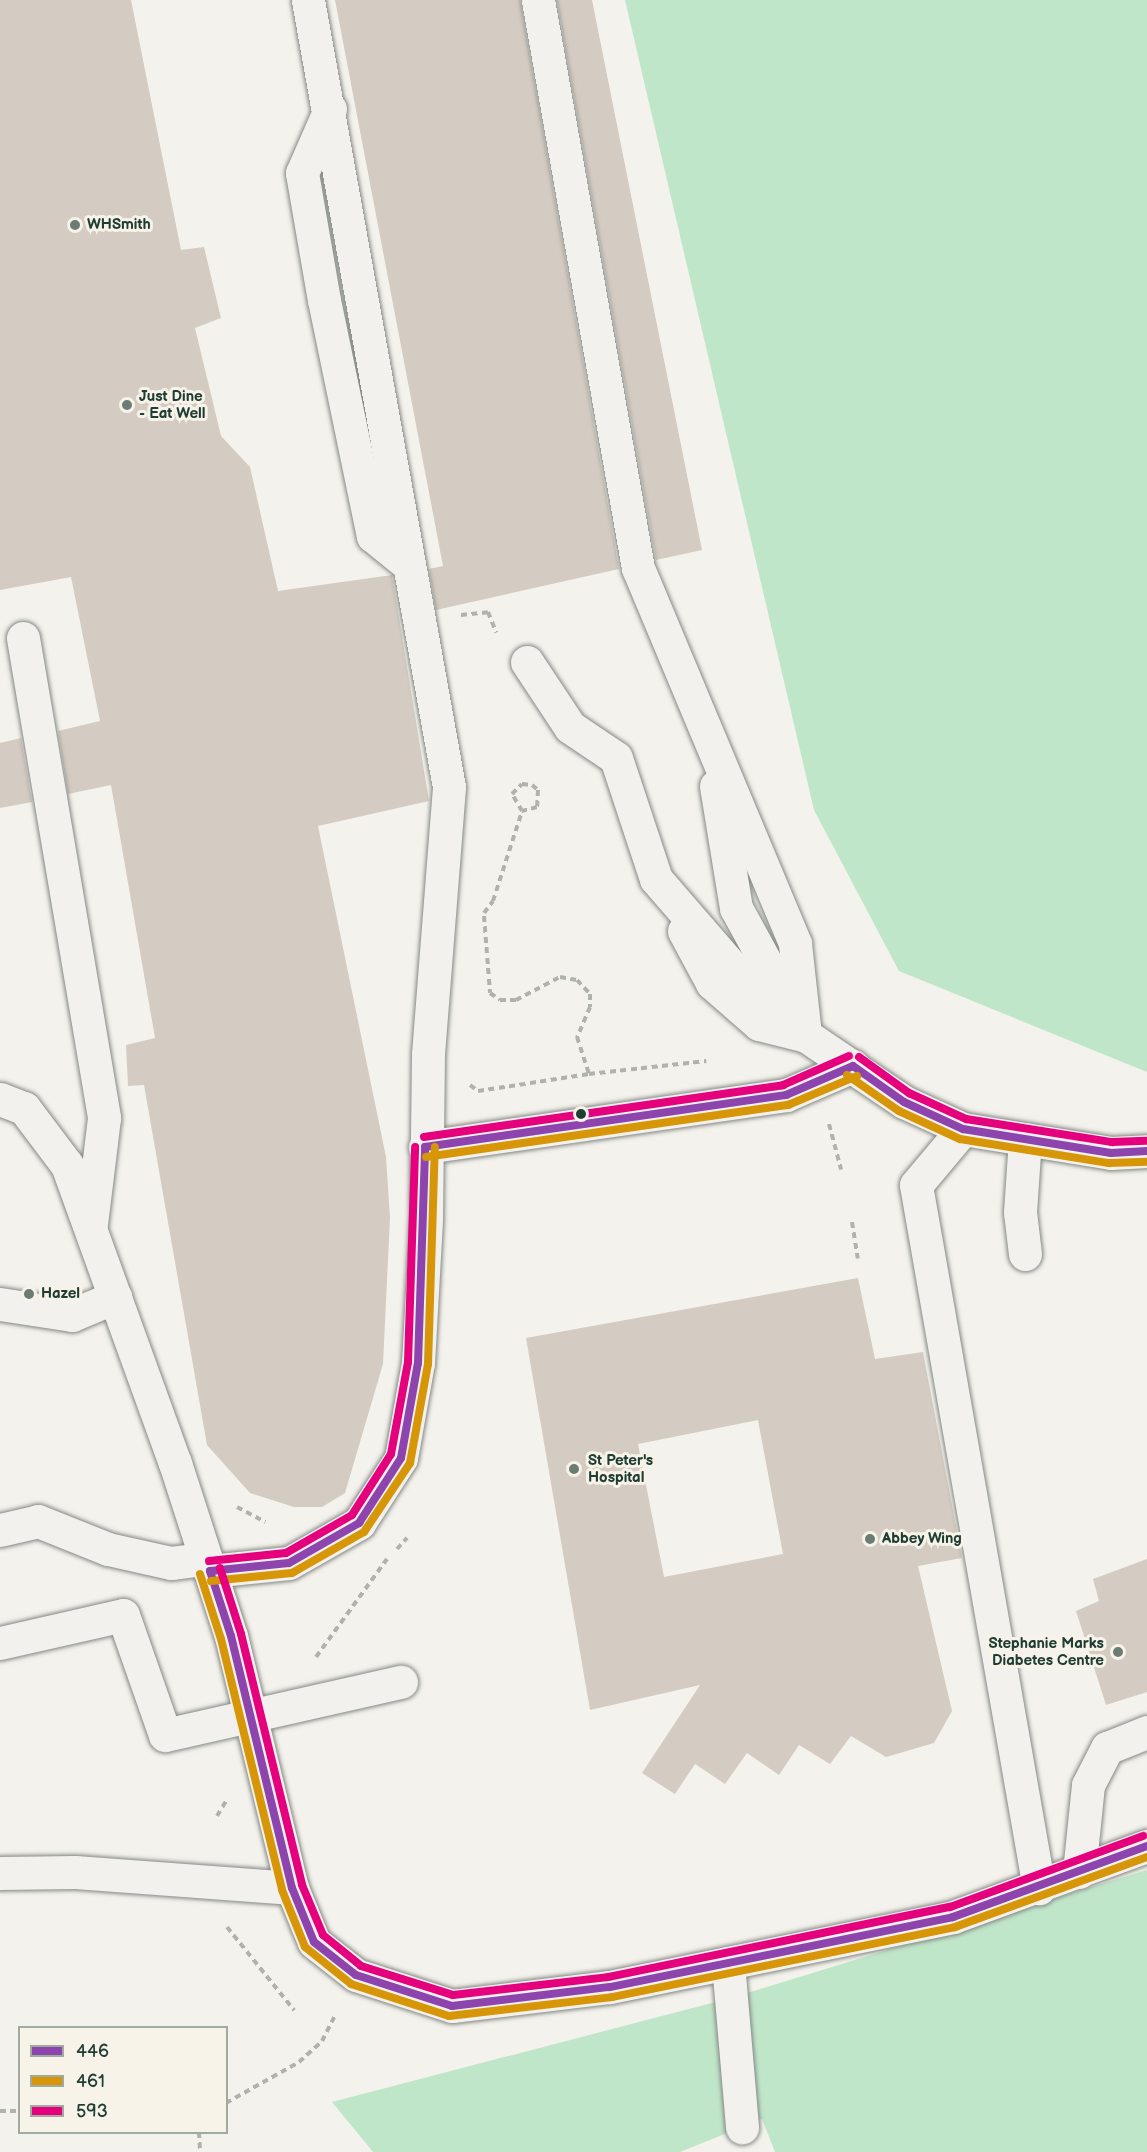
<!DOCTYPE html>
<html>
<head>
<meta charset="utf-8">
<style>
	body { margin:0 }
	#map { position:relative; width:1147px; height:2152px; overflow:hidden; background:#f4f2ec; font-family:"Balsamiq Sans",sans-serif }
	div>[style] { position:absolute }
	.green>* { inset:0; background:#c0e6c9 }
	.building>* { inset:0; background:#d4cbc2 }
	.path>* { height:4px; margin-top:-2px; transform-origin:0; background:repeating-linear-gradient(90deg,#b0b2ae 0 6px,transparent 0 10.5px) }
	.roads { filter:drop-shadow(0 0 2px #848985) drop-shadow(0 0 2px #848985) }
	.minor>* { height:33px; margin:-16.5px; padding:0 16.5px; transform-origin:16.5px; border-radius:16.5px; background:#f2f1ed }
	.bus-1>* { height:8px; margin:-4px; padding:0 4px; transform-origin:4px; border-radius:4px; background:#8e44ad }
	.bus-2>* { height:8px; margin:-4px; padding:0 4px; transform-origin:4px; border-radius:4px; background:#d79608 }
	.bus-3>* { height:8px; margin:-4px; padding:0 4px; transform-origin:4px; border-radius:4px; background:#e5007d }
	.dots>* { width:16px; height:16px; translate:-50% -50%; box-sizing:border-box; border:3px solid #f7f3e8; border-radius:50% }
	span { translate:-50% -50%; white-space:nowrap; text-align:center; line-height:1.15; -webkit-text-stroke:6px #f7f3e8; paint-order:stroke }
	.poi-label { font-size:15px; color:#1f3d34; font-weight:700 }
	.left { translate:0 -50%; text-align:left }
	.right { translate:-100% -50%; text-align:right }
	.legend { position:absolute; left:18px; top:2026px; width:210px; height:108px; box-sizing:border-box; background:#f7f3e8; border:2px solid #a1aaa0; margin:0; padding:8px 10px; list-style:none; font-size:18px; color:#1f3d34 }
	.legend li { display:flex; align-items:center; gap:12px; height:30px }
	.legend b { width:30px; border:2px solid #a1aaa0 }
</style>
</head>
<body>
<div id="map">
	<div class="green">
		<i style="clip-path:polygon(625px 0,1147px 0,1147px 1072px,899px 971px,814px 810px)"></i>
		<i style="clip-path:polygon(1147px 1870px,1147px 2152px,775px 2152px,762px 2119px,680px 2152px,373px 2152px,332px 2102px,731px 1998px)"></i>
	</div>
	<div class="building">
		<i style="clip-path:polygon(0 0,131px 0,181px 250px,204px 247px,221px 318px,195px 328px,221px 436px,250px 467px,278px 591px,392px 575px,429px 801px,318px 826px,386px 1157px,390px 1218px,383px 1364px,345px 1493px,322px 1507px,294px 1507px,250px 1493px,207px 1445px,144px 1085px,128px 1086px,126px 1045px,155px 1038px,111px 785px,68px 794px,58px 731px,100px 721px,71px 577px,0 590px)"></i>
		<i style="clip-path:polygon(335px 0,520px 0,619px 569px,436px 610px,429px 569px,443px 566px)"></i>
		<i style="clip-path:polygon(557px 0,592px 0,702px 550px,656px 560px)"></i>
		<i style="clip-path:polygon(21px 738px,32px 802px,0 808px,0 743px)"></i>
		<i style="clip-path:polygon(evenodd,858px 1278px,875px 1359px,923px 1352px,962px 1558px,918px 1566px,952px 1711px,934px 1743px,886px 1757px,851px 1736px,830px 1764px,799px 1745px,779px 1775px,747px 1753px,725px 1784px,695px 1764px,675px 1794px,642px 1773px,700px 1685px,590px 1710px,526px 1338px,858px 1278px,758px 1420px,783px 1554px,664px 1577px,638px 1444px,758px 1420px)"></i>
		<i style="clip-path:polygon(1147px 1559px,1147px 1692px,1106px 1705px,1076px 1611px,1099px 1601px,1093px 1579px)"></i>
	</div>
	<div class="path">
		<i style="left:461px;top:615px;width:27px;rotate:-6deg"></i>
		<i style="left:488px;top:612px;width:22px;rotate:68deg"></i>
		<i style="left:484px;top:913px;width:15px;rotate:-53deg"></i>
		<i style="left:493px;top:901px;width:95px;rotate:-72.1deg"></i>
		<i style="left:522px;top:811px;width:20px;rotate:-120deg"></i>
		<i style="left:512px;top:794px;width:14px;rotate:-45deg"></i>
		<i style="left:522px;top:784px;width:10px;rotate:6deg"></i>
		<i style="left:532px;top:785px;width:8px;rotate:40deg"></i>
		<i style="left:538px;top:790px;width:17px;rotate:93deg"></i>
		<i style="left:537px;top:807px;width:16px;rotate:165deg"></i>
		<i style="left:484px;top:916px;width:77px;rotate:85.5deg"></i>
		<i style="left:490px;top:993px;width:12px;rotate:35deg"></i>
		<i style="left:500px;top:1000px;width:16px"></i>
		<i style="left:516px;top:1000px;width:50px;rotate:-27.6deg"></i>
		<i style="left:560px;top:977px;width:17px;rotate:10deg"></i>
		<i style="left:577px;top:980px;width:19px;rotate:47deg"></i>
		<i style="left:590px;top:994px;width:13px;rotate:90deg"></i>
		<i style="left:590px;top:1007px;width:33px;rotate:113deg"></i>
		<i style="left:577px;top:1037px;width:39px;rotate:72deg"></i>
		<i style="left:589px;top:1074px;width:118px;rotate:-6.3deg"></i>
		<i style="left:470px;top:1085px;width:10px;rotate:37deg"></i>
		<i style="left:478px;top:1091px;width:112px;rotate:-8.7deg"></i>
		<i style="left:829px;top:1124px;width:47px;rotate:75.1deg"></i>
		<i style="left:852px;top:1222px;width:37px;rotate:81deg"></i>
		<i style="left:237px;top:1507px;width:32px;rotate:28deg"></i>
		<i style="left:397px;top:1549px;width:15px;rotate:-48deg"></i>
		<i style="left:316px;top:1657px;width:121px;rotate:-54.1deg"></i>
		<i style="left:217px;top:1816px;width:17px;rotate:-59deg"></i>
		<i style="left:227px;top:1927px;width:107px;rotate:51.1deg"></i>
		<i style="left:226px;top:2103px;width:84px;rotate:-29.3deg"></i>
		<i style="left:299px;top:2062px;width:31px;rotate:-42deg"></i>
		<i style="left:322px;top:2041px;width:31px;rotate:-63deg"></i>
		<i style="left:0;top:2111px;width:20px"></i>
		<i style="left:199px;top:2132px;width:20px;rotate:87deg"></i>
	</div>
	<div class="roads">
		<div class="minor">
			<i style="left:538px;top:0;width:577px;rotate:80.02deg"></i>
			<i style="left:638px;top:568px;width:407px;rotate:67.3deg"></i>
			<i style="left:795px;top:944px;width:92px;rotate:83.7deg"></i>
			<i style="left:330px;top:109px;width:70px;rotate:113.6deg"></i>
			<i style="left:302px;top:173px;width:129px;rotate:80.2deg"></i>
			<i style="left:324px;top:300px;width:241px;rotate:78.3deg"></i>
			<i style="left:373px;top:536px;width:46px;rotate:38.9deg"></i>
			<i style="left:23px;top:638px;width:487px;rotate:80.4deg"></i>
			<i style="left:104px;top:1118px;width:107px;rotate:97deg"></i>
			<i style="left:527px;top:662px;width:78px;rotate:56.5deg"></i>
			<i style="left:570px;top:727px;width:55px;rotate:34deg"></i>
			<i style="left:616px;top:758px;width:127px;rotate:71.7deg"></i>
			<i style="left:656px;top:879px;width:119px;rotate:49.1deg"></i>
			<i style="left:734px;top:969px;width:97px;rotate:42.9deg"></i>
			<i style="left:805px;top:1035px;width:120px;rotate:34.1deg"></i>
			<i style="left:904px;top:1102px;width:65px;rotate:24.6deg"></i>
			<i style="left:963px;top:1129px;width:150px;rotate:9.2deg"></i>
			<i style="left:1111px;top:1153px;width:36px;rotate:-3deg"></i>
			<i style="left:716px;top:786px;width:124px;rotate:80.7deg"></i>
			<i style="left:736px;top:908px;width:113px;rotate:61.4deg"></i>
			<i style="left:684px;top:931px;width:59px;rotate:61.7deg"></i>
			<i style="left:712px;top:983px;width:62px;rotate:41.1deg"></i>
			<i style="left:759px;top:1024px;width:45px;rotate:14deg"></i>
			<i style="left:0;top:1099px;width:26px;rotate:21deg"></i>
			<i style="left:24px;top:1108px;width:71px;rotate:53deg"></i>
			<i style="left:67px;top:1165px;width:317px;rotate:70.1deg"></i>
			<i style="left:175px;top:1463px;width:182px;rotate:72.1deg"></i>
			<i style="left:231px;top:1636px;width:259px;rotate:76.4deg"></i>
			<i style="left:292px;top:1888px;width:58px;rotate:67.8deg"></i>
			<i style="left:314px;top:1942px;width:53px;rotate:38.2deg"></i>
			<i style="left:356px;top:1975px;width:101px;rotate:17.9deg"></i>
			<i style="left:452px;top:2006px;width:159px;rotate:-6.9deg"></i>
			<i style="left:610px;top:1987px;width:350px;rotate:-11.5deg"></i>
			<i style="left:953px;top:1917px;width:207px;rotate:-20.1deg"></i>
			<i style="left:963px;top:1129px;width:73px;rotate:130deg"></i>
			<i style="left:916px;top:1185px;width:714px;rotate:80.08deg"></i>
			<i style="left:425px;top:1147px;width:365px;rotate:-8.2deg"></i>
			<i style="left:786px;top:1095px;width:73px;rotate:-23.4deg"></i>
			<i style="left:1025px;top:1254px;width:42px;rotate:-96.8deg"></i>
			<i style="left:1020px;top:1212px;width:73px;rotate:-86.1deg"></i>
			<i style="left:0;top:1304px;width:73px;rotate:8.7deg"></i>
			<i style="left:72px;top:1315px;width:47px;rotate:-22.7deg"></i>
			<i style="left:0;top:1530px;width:39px;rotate:-13deg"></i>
			<i style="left:38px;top:1521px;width:75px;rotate:21.8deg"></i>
			<i style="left:108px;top:1549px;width:65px;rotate:12.5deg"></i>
			<i style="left:171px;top:1563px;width:35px;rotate:-7deg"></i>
			<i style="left:210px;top:1571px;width:79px;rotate:-5.8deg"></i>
			<i style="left:289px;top:1563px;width:81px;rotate:-29.7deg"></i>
			<i style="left:359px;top:1523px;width:77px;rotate:-57.1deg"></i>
			<i style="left:401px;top:1458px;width:97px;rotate:-79.9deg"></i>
			<i style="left:418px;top:1363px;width:145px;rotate:-86.8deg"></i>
			<i style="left:426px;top:1218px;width:164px;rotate:-89.3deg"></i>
			<i style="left:428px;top:1054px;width:268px;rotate:-85.5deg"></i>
			<i style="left:449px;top:787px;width:800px;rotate:-100.16deg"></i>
			<i style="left:0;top:1643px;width:126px;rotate:-12.8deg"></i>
			<i style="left:123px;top:1615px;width:127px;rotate:70.7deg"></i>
			<i style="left:165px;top:1735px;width:242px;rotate:-12.7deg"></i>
			<i style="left:1079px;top:1872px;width:87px;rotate:-84.1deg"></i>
			<i style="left:1088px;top:1785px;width:42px;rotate:-62.8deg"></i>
			<i style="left:1107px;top:1748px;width:43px;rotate:-21.8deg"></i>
			<i style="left:0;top:1873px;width:75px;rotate:-0.8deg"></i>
			<i style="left:75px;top:1872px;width:218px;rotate:4.2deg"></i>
			<i style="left:728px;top:1963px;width:165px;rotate:85.1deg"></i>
		</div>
	</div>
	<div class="bus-1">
		<i style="left:853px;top:1066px;width:62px;rotate:35.2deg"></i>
		<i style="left:904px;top:1102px;width:65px;rotate:24.6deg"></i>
		<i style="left:963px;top:1129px;width:150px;rotate:9.2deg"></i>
		<i style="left:1111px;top:1153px;width:36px;rotate:-3deg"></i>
		<i style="left:425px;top:1147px;width:365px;rotate:-8.2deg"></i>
		<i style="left:786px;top:1095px;width:73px;rotate:-23.4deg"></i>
		<i style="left:210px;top:1571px;width:68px;rotate:72.1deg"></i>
		<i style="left:231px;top:1636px;width:259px;rotate:76.4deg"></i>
		<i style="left:292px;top:1888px;width:58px;rotate:67.8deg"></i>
		<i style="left:314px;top:1942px;width:53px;rotate:38.2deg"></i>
		<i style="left:356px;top:1975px;width:101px;rotate:17.9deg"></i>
		<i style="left:452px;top:2006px;width:159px;rotate:-6.9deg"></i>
		<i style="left:610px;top:1987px;width:350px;rotate:-11.5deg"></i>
		<i style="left:953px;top:1917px;width:207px;rotate:-20.1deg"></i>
		<i style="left:210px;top:1571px;width:79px;rotate:-5.8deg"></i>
		<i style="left:289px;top:1563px;width:81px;rotate:-29.7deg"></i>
		<i style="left:359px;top:1523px;width:77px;rotate:-57.1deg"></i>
		<i style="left:401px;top:1458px;width:97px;rotate:-79.9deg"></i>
		<i style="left:418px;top:1363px;width:216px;rotate:-88.1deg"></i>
	</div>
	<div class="bus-2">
		<i style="left:847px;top:1075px;width:63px;rotate:34.7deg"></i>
		<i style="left:899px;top:1111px;width:67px;rotate:24.7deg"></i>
		<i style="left:960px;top:1139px;width:151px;rotate:9.2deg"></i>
		<i style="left:1109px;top:1163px;width:38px;rotate:-2deg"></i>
		<i style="left:426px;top:1157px;width:366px;rotate:-8.2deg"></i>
		<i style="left:788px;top:1105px;width:75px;rotate:-22.8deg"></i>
		<i style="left:200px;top:1574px;width:68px;rotate:72.1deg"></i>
		<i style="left:221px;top:1639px;width:258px;rotate:76.3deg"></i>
		<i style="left:282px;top:1890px;width:61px;rotate:68deg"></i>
		<i style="left:305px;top:1947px;width:59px;rotate:38.8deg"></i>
		<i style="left:351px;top:1984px;width:103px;rotate:18.1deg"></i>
		<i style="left:449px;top:2016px;width:164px;rotate:-6.6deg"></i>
		<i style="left:612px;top:1997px;width:350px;rotate:-11.5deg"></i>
		<i style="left:955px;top:1927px;width:204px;rotate:-20deg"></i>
		<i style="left:211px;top:1581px;width:81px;rotate:-5.6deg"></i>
		<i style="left:292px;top:1573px;width:83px;rotate:-29.7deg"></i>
		<i style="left:364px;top:1532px;width:83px;rotate:-56.3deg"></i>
		<i style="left:410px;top:1463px;width:101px;rotate:-79.7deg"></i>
		<i style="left:428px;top:1364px;width:217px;rotate:-88.2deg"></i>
	</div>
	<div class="bus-3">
		<i style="left:859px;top:1057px;width:62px;rotate:35.8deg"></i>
		<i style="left:909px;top:1093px;width:63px;rotate:24.5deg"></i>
		<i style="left:966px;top:1119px;width:148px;rotate:9deg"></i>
		<i style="left:1112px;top:1142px;width:34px;rotate:-2deg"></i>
		<i style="left:424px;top:1137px;width:363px;rotate:-8.2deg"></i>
		<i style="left:783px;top:1085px;width:72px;rotate:-23.7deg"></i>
		<i style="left:209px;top:1561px;width:77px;rotate:-5.9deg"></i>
		<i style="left:286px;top:1553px;width:76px;rotate:-29.9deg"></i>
		<i style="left:352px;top:1515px;width:72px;rotate:-57.4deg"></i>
		<i style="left:391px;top:1454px;width:94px;rotate:-79.5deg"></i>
		<i style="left:408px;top:1362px;width:215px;rotate:-88.1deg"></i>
		<i style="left:220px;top:1568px;width:69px;rotate:72.3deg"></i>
		<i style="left:241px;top:1634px;width:258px;rotate:76.3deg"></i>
		<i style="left:302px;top:1885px;width:54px;rotate:67.2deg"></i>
		<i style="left:323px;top:1935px;width:49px;rotate:39.2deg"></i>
		<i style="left:361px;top:1966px;width:96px;rotate:17.5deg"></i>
		<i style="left:453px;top:1995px;width:156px;rotate:-6.6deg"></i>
		<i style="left:608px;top:1977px;width:349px;rotate:-11.6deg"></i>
		<i style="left:950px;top:1907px;width:206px;rotate:-20.2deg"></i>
	</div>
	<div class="dots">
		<i style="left:75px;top:225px;background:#6a7c74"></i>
		<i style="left:127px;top:405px;background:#6a7c74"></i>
		<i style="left:581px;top:1114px;background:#1f3d34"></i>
		<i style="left:29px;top:1294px;background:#6a7c74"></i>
		<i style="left:574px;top:1469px;background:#6a7c74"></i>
		<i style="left:870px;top:1539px;background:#6a7c74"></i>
		<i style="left:1118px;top:1652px;background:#6a7c74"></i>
	</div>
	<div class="poi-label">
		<span class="left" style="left:87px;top:225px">WHSmith</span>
		<span class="left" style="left:139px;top:405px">Just Dine<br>- Eat Well</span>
		<span class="left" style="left:41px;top:1294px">Hazel</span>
		<span class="left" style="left:588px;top:1469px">St Peter's<br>Hospital</span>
		<span class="left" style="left:882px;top:1539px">Abbey Wing</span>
		<span class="right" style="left:1104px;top:1652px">Stephanie Marks<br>Diabetes Centre</span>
	</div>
	<ul class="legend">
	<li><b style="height:8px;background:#8e44ad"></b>446</li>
	<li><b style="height:8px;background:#d79608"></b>461</li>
	<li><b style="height:8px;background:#e5007d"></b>593</li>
	</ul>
</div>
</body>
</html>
